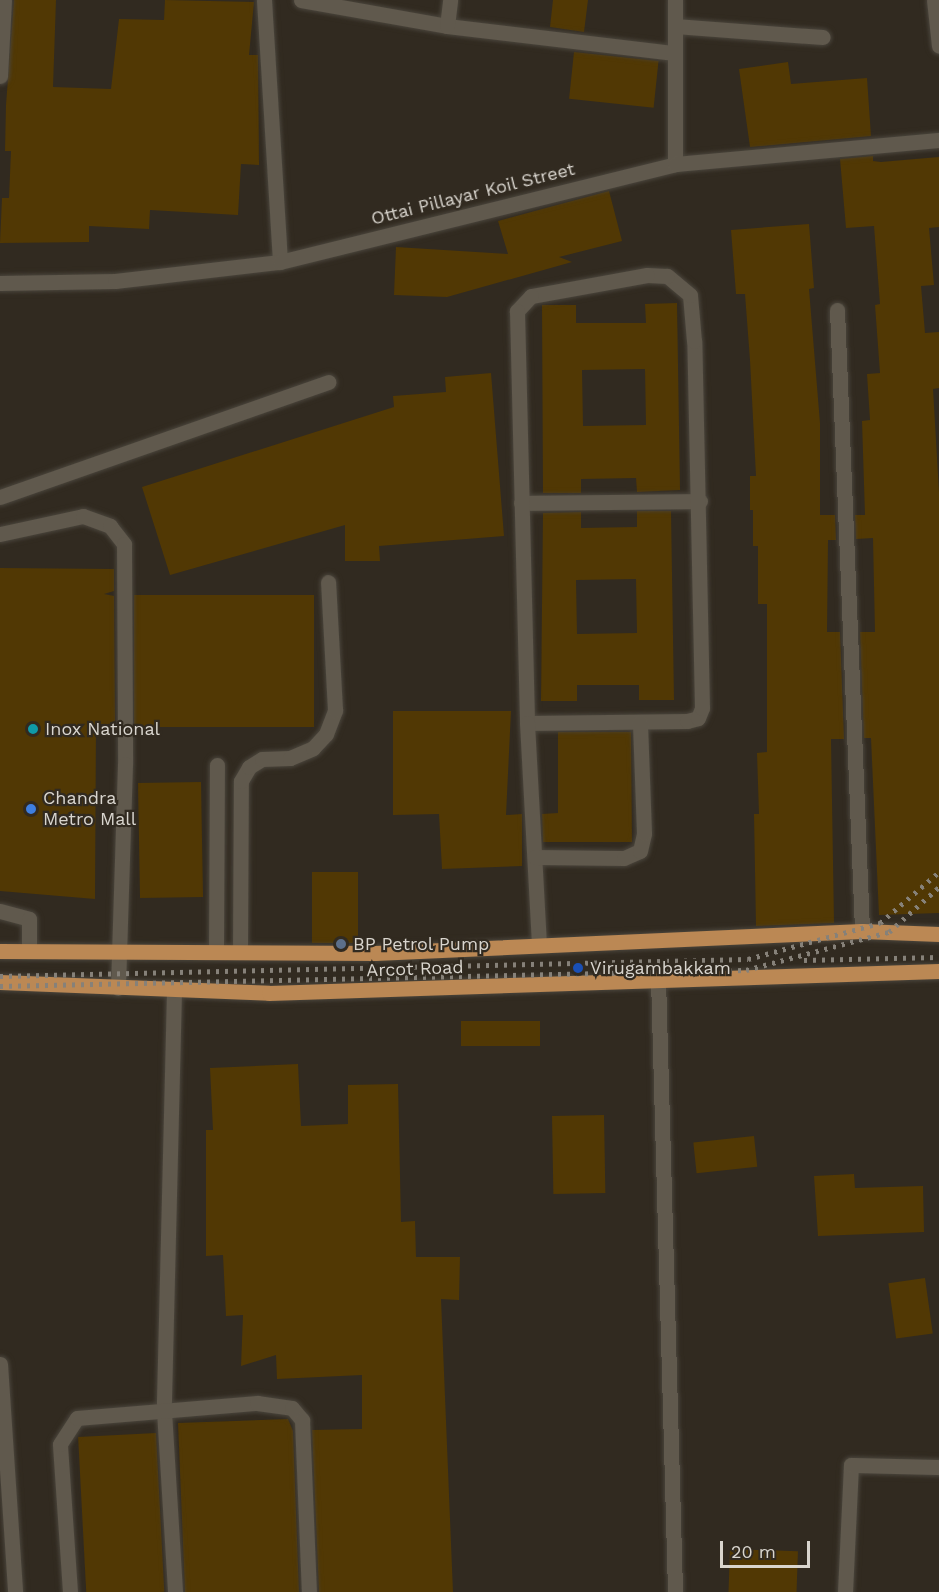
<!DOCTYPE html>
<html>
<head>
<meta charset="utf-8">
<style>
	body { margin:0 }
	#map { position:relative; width:939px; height:1592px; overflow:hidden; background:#312a20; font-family:"Work Sans",sans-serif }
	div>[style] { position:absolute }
	.building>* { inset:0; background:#513804; transform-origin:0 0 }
	.roads { filter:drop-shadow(0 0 2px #4a453c) drop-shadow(0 0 2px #4a453c) }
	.service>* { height:15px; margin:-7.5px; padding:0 7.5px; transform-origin:7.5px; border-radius:7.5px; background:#60594d }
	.minor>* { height:15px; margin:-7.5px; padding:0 7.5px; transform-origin:7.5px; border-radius:7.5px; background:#60594d }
	.tertiary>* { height:15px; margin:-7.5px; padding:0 7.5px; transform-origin:7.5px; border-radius:7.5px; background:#60594d }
	.primary>* { height:15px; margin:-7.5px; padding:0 7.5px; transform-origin:7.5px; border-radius:7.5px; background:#bb8854 }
	.rail>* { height:4.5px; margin-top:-2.25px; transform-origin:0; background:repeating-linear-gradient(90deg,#868179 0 3px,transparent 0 9px) }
	.dots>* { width:16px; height:16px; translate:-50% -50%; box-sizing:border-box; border:3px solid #312a20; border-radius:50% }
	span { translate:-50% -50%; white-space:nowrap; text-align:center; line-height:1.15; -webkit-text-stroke:4.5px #312a20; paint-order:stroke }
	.street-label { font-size:18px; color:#d9d5ce }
	.poi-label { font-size:18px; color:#d9d5ce }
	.left { translate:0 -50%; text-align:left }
	.scale { position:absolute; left:720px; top:1541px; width:90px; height:27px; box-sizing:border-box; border:3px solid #d9d5ce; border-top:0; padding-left:8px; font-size:18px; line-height:21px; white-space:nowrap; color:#d9d5ce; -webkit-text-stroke:4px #312a20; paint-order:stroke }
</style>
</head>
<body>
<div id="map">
	<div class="building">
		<i style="clip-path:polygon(14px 0,56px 0,53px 87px,111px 89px,119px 19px,164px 20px,165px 0,254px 2px,249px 55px,258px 55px,259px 165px,241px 164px,238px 215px,150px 210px,149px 229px,89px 226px,89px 242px,0 243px,2px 198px,9px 198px,11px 151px,5px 151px,6px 105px)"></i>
		<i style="clip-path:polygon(553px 0,588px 0,584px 32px,550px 27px)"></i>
		<i style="left:574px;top:52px;width:85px;height:47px;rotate:6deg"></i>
		<i style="clip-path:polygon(788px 62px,791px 84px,867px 78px,871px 136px,750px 147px,739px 69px)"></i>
		<i style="clip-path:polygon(873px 156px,873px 161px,881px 162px,939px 157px,939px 227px,929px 228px,934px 285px,921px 286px,925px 333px,939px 332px,939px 388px,933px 389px,939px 492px,939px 913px,879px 915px,871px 738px,864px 738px,860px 632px,875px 632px,873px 538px,856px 539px,855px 515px,865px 515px,862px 421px,870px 420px,867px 374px,880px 373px,875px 305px,880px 304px,874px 226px,846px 228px,840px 159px)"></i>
		<i style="clip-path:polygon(609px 191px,622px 241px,559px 257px,572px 262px,447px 297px,394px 295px,396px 247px,508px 254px,498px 221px)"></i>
		<i style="clip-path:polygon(809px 224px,814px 288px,809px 289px,820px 423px,820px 515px,835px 515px,836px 540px,828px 540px,827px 632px,840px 632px,844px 739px,831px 739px,834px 923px,756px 926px,754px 814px,759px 814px,757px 753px,767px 752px,767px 604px,758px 604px,758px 546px,753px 546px,753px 510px,750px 510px,750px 476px,756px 476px,750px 360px,745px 294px,736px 294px,731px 230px)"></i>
		<i style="clip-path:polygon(evenodd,677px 303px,680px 490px,637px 492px,636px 478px,581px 479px,581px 493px,543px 493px,542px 305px,576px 305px,576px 323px,646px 323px,645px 304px,677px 303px,645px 369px,646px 425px,583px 426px,582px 370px,645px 369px)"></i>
		<i style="clip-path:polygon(491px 373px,504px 536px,379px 546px,380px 561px,345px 561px,345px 525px,170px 575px,142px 487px,394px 407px,393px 396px,446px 392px,445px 377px)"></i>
		<i style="clip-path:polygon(evenodd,637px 511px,671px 511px,674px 700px,639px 700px,639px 685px,577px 685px,577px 701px,541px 701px,543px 513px,581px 512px,581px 528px,637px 527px,637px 511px,636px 579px,637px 633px,577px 634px,576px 580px,636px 579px)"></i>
		<i style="clip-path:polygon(0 568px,114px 569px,114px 591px,104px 594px,114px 596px,115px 724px,96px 724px,95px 899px,0 891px)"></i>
		<i style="left:314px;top:595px;width:132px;height:180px;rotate:90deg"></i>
		<i style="clip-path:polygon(393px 711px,511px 711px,506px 815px,522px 814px,522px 866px,442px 869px,439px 814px,393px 815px)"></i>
		<i style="clip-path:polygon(558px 732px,631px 732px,632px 842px,543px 842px,542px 814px,558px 813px)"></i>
		<i style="left:201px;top:782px;width:115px;height:63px;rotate:89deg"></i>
		<i style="left:312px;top:872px;width:46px;height:71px"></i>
		<i style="left:461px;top:1021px;width:79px;height:25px"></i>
		<i style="clip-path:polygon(298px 1064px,301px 1126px,348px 1124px,348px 1085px,398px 1084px,401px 1222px,415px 1221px,416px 1257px,460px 1257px,459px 1300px,441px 1299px,453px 1592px,319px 1592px,312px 1430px,362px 1429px,362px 1375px,277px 1379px,276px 1355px,241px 1366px,243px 1315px,226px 1316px,223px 1255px,206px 1256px,206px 1130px,213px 1130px,210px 1068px)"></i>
		<i style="left:604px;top:1115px;width:78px;height:52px;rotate:89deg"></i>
		<i style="left:754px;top:1136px;width:31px;height:61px;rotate:84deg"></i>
		<i style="clip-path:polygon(854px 1174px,855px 1188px,923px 1186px,924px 1232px,818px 1236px,814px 1176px)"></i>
		<i style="left:925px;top:1278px;width:56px;height:37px;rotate:82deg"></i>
		<i style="clip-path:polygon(288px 1419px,293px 1431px,299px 1592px,185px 1592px,178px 1423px)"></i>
		<i style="left:156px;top:1433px;width:159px;height:78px;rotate:87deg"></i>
		<i style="left:730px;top:1549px;width:68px;height:43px;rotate:2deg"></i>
	</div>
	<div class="roads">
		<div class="service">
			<i style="left:0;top:534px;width:85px;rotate:-12.2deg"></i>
			<i style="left:83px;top:516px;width:29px;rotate:20deg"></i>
			<i style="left:110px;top:526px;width:23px;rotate:52deg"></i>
			<i style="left:124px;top:544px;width:220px;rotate:89.7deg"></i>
			<i style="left:125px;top:764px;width:224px;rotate:91.8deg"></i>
			<i style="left:0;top:911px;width:30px;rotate:15deg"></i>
			<i style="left:29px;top:919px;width:32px;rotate:90deg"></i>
			<i style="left:216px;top:951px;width:186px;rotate:-89.7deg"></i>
			<i style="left:240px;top:951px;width:170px;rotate:-89.7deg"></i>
			<i style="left:241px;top:781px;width:16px;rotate:-60deg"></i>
			<i style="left:249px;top:767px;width:15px;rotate:-32deg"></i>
			<i style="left:262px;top:759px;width:28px;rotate:-2deg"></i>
			<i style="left:290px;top:758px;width:25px;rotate:-23deg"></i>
			<i style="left:313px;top:748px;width:19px;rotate:-47deg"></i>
			<i style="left:326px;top:734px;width:26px;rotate:-69deg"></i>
			<i style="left:335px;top:710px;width:128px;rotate:-93.1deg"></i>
		</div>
		<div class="minor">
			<i style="left:264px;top:0;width:262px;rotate:86.5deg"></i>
			<i style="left:301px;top:0;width:148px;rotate:10.1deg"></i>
			<i style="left:447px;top:26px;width:227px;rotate:6.8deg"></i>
			<i style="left:447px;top:26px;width:26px;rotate:-83deg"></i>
			<i style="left:675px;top:26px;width:148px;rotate:4.3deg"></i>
			<i style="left:0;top:76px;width:76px;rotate:-87deg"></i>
			<i style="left:675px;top:164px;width:164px;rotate:-90deg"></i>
			<i style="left:0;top:283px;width:115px;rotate:-1deg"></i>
			<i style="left:115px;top:281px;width:166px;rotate:-6.6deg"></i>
			<i style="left:280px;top:262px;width:407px;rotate:-13.9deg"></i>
			<i style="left:675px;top:164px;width:265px;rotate:-5.2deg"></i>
			<i style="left:837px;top:310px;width:622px;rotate:87.69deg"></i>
			<i style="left:0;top:497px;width:348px;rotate:-19.3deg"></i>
			<i style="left:521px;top:503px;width:179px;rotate:-0.6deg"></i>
			<i style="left:527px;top:723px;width:160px;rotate:-0.7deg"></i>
			<i style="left:687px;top:721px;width:11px;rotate:-15deg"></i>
			<i style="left:698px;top:718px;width:11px;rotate:-68deg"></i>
			<i style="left:702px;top:708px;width:367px;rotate:-91.2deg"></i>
			<i style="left:694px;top:341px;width:46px;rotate:-95deg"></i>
			<i style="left:690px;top:295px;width:30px;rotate:-140deg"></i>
			<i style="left:667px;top:276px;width:20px;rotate:-177deg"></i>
			<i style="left:647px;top:275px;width:118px;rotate:169.7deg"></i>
			<i style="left:531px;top:296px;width:21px;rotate:133deg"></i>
			<i style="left:517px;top:311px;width:412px;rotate:88.6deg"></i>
			<i style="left:527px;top:723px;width:220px;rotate:86.9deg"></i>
			<i style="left:535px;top:857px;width:89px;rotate:0.6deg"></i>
			<i style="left:624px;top:858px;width:17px;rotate:-24deg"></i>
			<i style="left:640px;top:851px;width:18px;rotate:-77deg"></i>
			<i style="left:644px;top:833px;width:111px;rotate:-92.1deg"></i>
			<i style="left:658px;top:978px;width:614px;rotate:88.41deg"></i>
			<i style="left:174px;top:991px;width:420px;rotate:91.4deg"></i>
			<i style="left:164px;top:1411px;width:181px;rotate:86.5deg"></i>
			<i style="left:0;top:1364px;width:228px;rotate:86.2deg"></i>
			<i style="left:70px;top:1592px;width:148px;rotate:-93.9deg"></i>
			<i style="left:60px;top:1444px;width:31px;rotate:-57deg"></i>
			<i style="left:77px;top:1418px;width:181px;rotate:-4.8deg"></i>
			<i style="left:257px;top:1403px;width:35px;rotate:8deg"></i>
			<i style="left:292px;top:1408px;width:16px;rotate:50deg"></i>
			<i style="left:302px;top:1420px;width:172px;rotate:87.7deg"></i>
			<i style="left:845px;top:1592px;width:127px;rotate:-87.3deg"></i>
			<i style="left:851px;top:1465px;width:88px;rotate:1.3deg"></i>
		</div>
		<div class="tertiary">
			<i style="left:934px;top:0;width:46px;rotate:83.8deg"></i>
		</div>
		<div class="primary">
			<i style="left:0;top:951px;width:375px;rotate:0.3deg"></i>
			<i style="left:375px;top:953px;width:487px;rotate:-2.6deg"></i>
			<i style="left:862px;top:931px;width:77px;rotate:2.2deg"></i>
			<i style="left:0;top:982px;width:269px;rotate:2.3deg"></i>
			<i style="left:269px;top:993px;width:670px;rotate:-1.88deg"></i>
		</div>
	</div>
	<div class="rail">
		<i style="left:804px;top:960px;width:135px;rotate:-1.3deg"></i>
		<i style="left:0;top:976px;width:748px;rotate:-1.3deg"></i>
		<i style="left:748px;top:959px;width:137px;rotate:-15.3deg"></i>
		<i style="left:880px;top:923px;width:78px;rotate:-40.8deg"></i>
		<i style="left:0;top:986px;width:746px;rotate:-1.23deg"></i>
		<i style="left:746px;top:970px;width:148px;rotate:-14.9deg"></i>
		<i style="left:889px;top:932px;width:67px;rotate:-42deg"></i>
	</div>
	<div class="dots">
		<i style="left:33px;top:729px;background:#0f9aa8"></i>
		<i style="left:31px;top:809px;background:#3f7fe0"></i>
		<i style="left:341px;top:944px;background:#5c6f8a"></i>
		<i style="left:578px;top:968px;background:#1a4fb4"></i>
	</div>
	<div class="street-label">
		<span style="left:473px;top:194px;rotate:-14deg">Ottai Pillayar Koil Street</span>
		<span style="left:415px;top:969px;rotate:-2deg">Arcot Road</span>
	</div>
	<div class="poi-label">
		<span class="left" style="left:45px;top:729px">Inox National</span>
		<span class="left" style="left:43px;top:809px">Chandra<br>Metro Mall</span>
		<span class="left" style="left:353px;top:944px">BP Petrol Pump</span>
		<span class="left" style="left:590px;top:968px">Virugambakkam</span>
	</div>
	<div class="scale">20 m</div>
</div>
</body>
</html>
